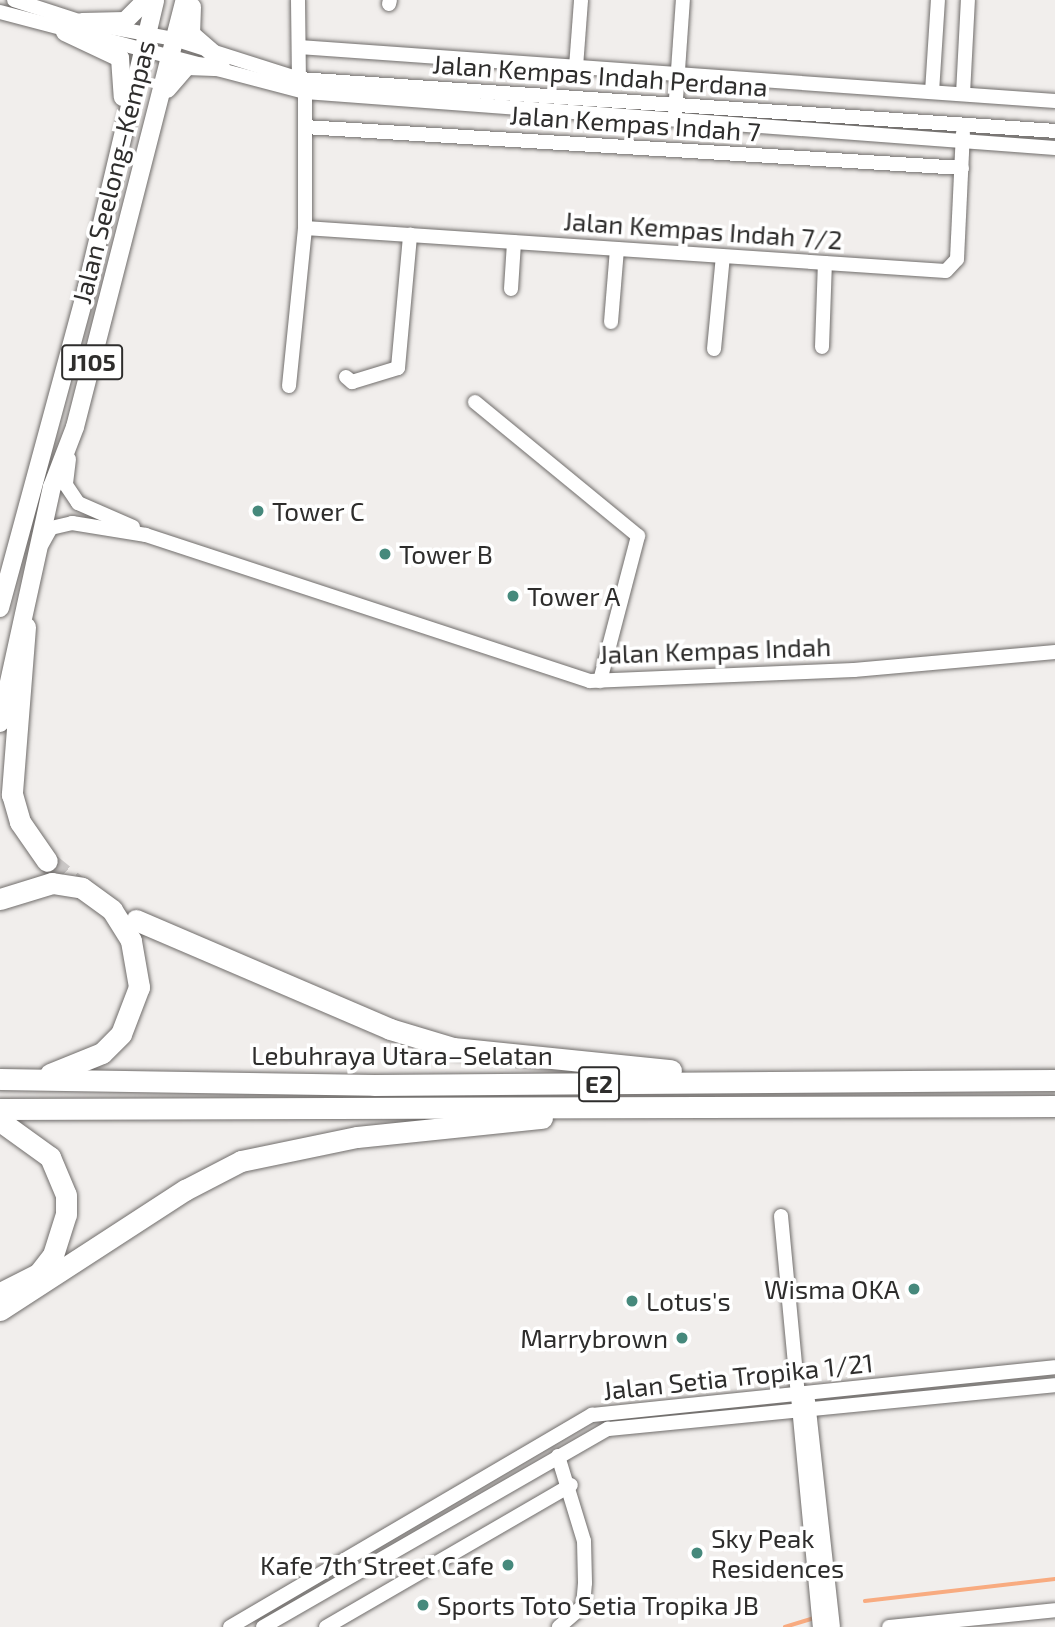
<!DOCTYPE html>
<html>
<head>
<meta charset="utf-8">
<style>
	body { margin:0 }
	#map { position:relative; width:1055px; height:1627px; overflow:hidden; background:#f1eeec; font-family:"Exo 2",sans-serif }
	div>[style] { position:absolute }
	.stream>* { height:3.5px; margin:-1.75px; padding:0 1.75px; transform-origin:1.75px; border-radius:1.75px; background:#f8ab80 }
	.highway-tunnel>* { height:21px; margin-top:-10.5px; transform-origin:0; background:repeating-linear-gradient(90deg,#cac7c6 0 21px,transparent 0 31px) }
	.roads { filter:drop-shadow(0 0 2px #706d6b) drop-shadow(0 0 2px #706d6b) }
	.minor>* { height:14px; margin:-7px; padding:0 7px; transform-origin:7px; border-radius:7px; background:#fff }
	.major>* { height:18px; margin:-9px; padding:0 9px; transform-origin:9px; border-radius:9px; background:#fff }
	.highway>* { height:21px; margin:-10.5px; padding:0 10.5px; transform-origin:10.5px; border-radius:10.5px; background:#fff }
	.dots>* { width:19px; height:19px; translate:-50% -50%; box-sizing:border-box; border:4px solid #fff; border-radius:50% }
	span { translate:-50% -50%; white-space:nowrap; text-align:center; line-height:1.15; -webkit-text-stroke:7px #fff; paint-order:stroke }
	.shield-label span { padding:2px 5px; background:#fff; border:2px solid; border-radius:5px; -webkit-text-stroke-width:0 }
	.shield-label { font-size:24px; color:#2e2d2c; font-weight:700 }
	.street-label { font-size:26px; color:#2e2d2c }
	.poi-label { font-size:26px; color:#2e2d2c }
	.left { translate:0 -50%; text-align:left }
	.right { translate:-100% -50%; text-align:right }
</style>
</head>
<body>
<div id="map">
	<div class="stream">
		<i style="left:865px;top:1601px;width:191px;rotate:-6.6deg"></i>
		<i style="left:785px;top:1627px;width:31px;rotate:-17deg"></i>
	</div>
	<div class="highway-tunnel">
		<i style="left:47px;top:861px;width:46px;rotate:38.9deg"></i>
	</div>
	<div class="roads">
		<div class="minor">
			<i style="left:14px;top:0;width:71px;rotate:17.9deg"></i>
			<i style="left:82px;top:22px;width:94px;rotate:10.5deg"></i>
			<i style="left:174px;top:39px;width:131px;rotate:17.7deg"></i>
			<i style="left:299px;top:79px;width:758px;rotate:3.93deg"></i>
			<i style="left:298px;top:0;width:79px;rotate:89.3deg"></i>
			<i style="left:389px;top:4px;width:4px;rotate:-76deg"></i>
			<i style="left:0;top:12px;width:315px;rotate:14.7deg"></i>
			<i style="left:305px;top:92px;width:752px;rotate:4.27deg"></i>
			<i style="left:299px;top:47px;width:758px;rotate:4.09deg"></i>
			<i style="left:576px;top:67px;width:67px;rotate:-85.7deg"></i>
			<i style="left:932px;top:92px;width:92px;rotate:-86.3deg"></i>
			<i style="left:963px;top:94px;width:94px;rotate:-87deg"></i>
			<i style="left:675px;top:113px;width:113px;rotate:-86deg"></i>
			<i style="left:305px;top:127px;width:658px;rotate:3.57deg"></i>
			<i style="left:305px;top:228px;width:642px;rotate:3.84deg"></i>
			<i style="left:946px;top:271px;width:16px;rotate:-47deg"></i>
			<i style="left:957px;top:259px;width:126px;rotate:-87.3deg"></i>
			<i style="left:511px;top:289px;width:47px;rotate:-86.3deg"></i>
			<i style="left:611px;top:322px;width:73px;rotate:-85.3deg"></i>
			<i style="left:822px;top:347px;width:84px;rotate:-88deg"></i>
			<i style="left:714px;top:349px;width:93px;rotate:-84.5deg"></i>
			<i style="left:346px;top:377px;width:8px;rotate:40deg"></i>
			<i style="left:352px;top:382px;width:48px;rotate:-16.9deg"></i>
			<i style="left:398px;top:368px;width:134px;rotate:-84.8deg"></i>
			<i style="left:289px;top:386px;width:159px;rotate:-84.2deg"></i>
			<i style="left:305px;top:228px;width:136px;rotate:-90deg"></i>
			<i style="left:475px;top:402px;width:211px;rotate:39.4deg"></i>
			<i style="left:638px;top:536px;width:150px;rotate:104.7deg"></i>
			<i style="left:69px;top:459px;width:26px;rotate:97deg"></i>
			<i style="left:66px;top:485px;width:22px;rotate:56deg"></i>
			<i style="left:78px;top:503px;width:60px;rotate:23.6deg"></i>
			<i style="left:42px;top:544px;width:18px;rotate:-61deg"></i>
			<i style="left:51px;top:528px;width:22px;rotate:-13deg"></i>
			<i style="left:72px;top:523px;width:75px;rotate:9.2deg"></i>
			<i style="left:146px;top:535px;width:467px;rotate:18.2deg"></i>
			<i style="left:590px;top:681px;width:264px;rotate:-2.4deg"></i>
			<i style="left:854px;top:670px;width:202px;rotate:-5.1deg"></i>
			<i style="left:781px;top:1216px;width:413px;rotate:84.6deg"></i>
			<i style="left:808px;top:1401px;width:227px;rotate:83.7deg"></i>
			<i style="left:558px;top:1456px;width:89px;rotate:73deg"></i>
			<i style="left:584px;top:1541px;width:42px;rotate:88.6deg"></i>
			<i style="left:585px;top:1583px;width:23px;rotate:95deg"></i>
			<i style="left:583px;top:1606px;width:32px;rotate:139deg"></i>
			<i style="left:230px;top:1627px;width:420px;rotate:-30.4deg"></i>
			<i style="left:592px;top:1415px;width:465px;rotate:-5.9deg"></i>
			<i style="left:263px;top:1627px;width:398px;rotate:-29.9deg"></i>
			<i style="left:608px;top:1429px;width:449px;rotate:-5.6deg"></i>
			<i style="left:326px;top:1627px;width:283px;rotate:-30.1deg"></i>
			<i style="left:889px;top:1627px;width:167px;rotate:-5.8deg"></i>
		</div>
		<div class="major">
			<i style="left:192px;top:7px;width:27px;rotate:92deg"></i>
			<i style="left:191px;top:34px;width:29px;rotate:41deg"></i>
			<i style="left:82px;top:22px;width:43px;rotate:-1.3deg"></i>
			<i style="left:125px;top:21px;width:30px;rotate:-45deg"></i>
			<i style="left:65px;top:32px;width:61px;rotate:25.3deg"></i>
			<i style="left:120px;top:58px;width:39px;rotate:86deg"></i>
			<i style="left:167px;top:89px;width:30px;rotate:-49deg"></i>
			<i style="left:187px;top:66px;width:34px;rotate:2deg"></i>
			<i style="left:0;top:608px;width:320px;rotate:-74.8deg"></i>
			<i style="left:84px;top:299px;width:307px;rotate:-76.6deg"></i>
			<i style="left:0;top:723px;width:242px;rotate:-77.6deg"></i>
			<i style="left:52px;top:487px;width:64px;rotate:-69deg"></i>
			<i style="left:75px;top:427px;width:441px;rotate:-75.6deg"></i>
		</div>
		<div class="highway">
			<i style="left:25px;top:627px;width:168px;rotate:94.5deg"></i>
			<i style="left:12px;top:794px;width:29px;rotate:74deg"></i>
			<i style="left:20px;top:822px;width:47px;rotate:55.3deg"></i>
			<i style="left:0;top:899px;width:54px;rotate:-17.1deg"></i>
			<i style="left:52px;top:883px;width:30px;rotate:9deg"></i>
			<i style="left:82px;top:888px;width:37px;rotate:36deg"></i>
			<i style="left:112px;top:910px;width:36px;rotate:58deg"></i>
			<i style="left:131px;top:941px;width:47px;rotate:80.1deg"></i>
			<i style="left:139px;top:987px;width:50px;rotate:111deg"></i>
			<i style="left:121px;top:1034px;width:27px;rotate:135deg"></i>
			<i style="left:102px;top:1053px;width:56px;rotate:158deg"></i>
			<i style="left:136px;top:920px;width:276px;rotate:23.2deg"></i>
			<i style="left:390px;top:1029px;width:66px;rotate:16.8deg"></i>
			<i style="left:453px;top:1048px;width:219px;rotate:5.8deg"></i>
			<i style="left:0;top:1079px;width:374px;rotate:0.9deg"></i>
			<i style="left:374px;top:1085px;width:681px;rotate:-0.42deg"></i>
			<i style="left:0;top:1109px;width:1055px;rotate:-0.16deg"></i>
			<i style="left:0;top:1121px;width:62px;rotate:35.8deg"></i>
			<i style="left:50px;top:1157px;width:41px;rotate:67.2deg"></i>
			<i style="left:66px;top:1195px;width:19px;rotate:90deg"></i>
			<i style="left:66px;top:1214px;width:43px;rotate:107.6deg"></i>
			<i style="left:53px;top:1255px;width:24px;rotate:128deg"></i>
			<i style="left:38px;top:1274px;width:42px;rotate:153.4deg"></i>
			<i style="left:0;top:1310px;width:221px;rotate:-33deg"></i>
			<i style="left:185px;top:1190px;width:63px;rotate:-27.4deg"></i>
			<i style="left:241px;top:1161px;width:118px;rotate:-11.7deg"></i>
			<i style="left:357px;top:1137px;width:186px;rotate:-5.9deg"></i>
		</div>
	</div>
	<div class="dots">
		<i style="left:258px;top:511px;background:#46897c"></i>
		<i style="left:385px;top:554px;background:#46897c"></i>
		<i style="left:513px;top:596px;background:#46897c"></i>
		<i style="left:914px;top:1289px;background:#46897c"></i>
		<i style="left:632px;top:1301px;background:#46897c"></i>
		<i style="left:682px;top:1338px;background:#46897c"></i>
		<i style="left:697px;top:1553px;background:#46897c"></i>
		<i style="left:508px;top:1565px;background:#46897c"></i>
		<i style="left:423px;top:1605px;background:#46897c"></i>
	</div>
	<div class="shield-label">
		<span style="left:92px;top:362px">J105</span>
		<span style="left:599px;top:1084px">E2</span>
	</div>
	<div class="street-label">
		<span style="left:600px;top:75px;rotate:4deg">Jalan Kempas Indah Perdana</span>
		<span style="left:635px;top:123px;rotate:4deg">Jalan Kempas Indah 7</span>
		<span style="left:113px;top:172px;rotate:-76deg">Jalan Seelong–Kempas</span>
		<span style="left:703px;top:230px;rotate:4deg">Jalan Kempas Indah 7/2</span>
		<span style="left:715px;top:650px;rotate:-2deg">Jalan Kempas Indah</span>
		<span style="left:402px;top:1055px">Lebuhraya Utara–Selatan</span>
		<span style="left:738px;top:1376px;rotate:-6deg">Jalan Setia Tropika 1/21</span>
	</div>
	<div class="poi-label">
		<span class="left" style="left:272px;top:511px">Tower C</span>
		<span class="left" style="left:399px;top:554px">Tower B</span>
		<span class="left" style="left:527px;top:596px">Tower A</span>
		<span class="right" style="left:900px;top:1289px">Wisma OKA</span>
		<span class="left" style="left:646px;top:1301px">Lotus's</span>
		<span class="right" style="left:668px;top:1338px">Marrybrown</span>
		<span class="left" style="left:711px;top:1553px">Sky Peak<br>Residences</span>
		<span class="right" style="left:494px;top:1565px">Kafe 7th Street Cafe</span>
		<span class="left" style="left:437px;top:1605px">Sports Toto Setia Tropika JB</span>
	</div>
</div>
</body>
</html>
